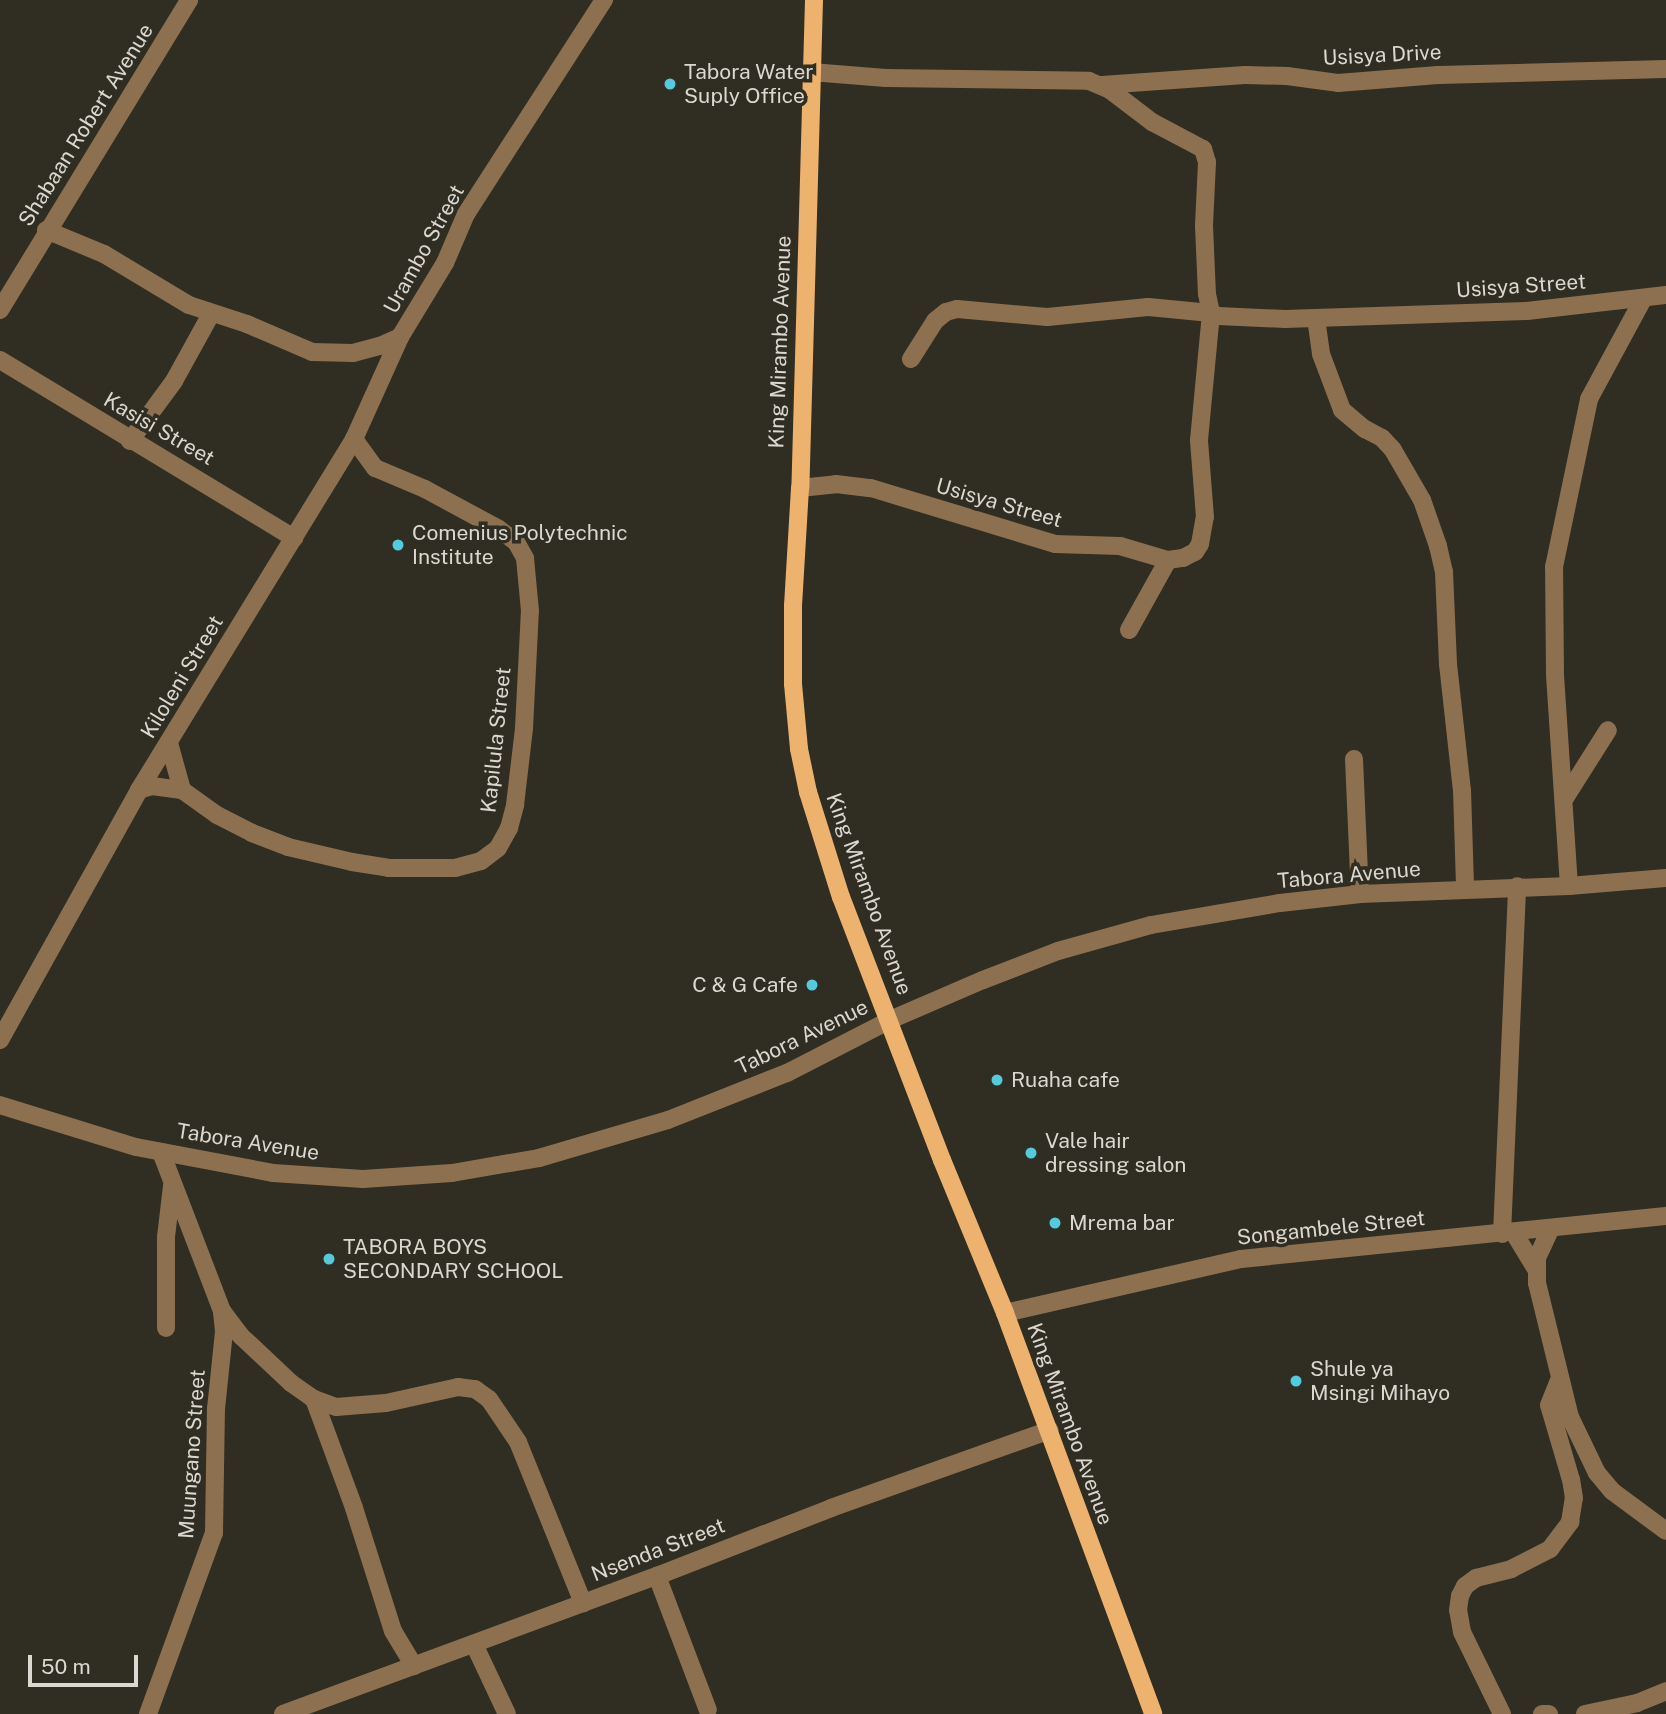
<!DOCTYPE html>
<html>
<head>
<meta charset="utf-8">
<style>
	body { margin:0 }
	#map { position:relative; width:1666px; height:1714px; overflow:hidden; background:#302d22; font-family:"Public Sans",sans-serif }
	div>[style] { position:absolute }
	.minor>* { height:18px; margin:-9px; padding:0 9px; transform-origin:9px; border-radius:9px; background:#8d7050 }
	.major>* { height:18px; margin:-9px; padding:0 9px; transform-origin:9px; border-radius:9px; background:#edb26e }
	.dots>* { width:19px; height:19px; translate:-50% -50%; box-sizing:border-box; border:4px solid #302d22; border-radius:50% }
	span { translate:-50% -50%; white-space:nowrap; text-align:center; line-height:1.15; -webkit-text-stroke:7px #302d22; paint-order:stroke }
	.street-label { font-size:21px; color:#dad8d1 }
	.poi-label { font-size:21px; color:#dad8d1 }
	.left { translate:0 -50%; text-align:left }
	.right { translate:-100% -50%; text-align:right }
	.scale { position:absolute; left:28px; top:1655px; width:110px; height:32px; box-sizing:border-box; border:4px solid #dad8d1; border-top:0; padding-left:9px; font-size:21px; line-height:24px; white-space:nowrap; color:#dad8d1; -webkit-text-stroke:5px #302d22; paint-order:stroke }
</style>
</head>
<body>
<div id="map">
	<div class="minor">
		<i style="left:811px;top:72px;width:75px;rotate:4.6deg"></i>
		<i style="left:886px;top:78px;width:203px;rotate:0.8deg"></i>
		<i style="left:1089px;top:81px;width:23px;rotate:23deg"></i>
		<i style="left:1110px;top:90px;width:53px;rotate:37.3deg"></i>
		<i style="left:1152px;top:122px;width:58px;rotate:27.9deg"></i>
		<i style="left:1203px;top:149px;width:14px;rotate:73deg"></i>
		<i style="left:1207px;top:162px;width:64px;rotate:92.7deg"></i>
		<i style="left:1204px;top:226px;width:68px;rotate:87.5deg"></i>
		<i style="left:1207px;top:294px;width:19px;rotate:78deg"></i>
		<i style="left:1211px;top:313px;width:8px;rotate:23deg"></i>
		<i style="left:1218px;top:316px;width:67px;rotate:2.6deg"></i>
		<i style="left:1285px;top:319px;width:242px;rotate:-1.9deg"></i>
		<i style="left:1527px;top:311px;width:140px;rotate:-6.6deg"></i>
		<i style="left:1102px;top:85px;width:143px;rotate:-4deg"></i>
		<i style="left:1245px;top:75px;width:42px;rotate:1.4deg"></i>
		<i style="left:1287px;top:76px;width:51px;rotate:7.8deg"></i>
		<i style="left:1338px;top:83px;width:100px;rotate:-4.6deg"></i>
		<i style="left:1438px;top:75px;width:228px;rotate:-1.5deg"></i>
		<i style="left:46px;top:230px;width:63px;rotate:22.5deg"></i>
		<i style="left:104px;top:254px;width:99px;rotate:31deg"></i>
		<i style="left:189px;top:305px;width:61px;rotate:18.1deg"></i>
		<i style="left:247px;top:324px;width:71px;rotate:23.3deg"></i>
		<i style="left:312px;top:352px;width:41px;rotate:1.4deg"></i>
		<i style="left:353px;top:353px;width:28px;rotate:-15deg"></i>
		<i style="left:380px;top:346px;width:22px;rotate:-24deg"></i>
		<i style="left:400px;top:337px;width:87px;rotate:-58.7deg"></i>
		<i style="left:445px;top:263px;width:53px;rotate:-66.8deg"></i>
		<i style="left:466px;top:214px;width:255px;rotate:-57.2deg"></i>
		<i style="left:0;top:310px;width:363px;rotate:-58.6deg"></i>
		<i style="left:1316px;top:318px;width:36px;rotate:82deg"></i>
		<i style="left:1321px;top:354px;width:60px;rotate:69.4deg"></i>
		<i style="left:1342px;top:410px;width:30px;rotate:40deg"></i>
		<i style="left:1365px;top:429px;width:19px;rotate:28deg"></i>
		<i style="left:1382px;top:438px;width:16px;rotate:47deg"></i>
		<i style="left:1393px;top:450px;width:58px;rotate:59.9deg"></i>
		<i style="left:1422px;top:500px;width:49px;rotate:70.8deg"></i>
		<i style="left:1438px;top:546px;width:27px;rotate:77deg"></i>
		<i style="left:1444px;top:572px;width:92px;rotate:87.5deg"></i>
		<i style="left:1448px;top:664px;width:127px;rotate:83.7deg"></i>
		<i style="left:1462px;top:790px;width:98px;rotate:88.2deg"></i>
		<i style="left:0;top:360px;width:344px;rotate:31.2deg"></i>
		<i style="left:130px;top:441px;width:74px;rotate:-53.7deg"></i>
		<i style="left:174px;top:381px;width:77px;rotate:-61.1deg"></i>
		<i style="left:800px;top:488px;width:36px;rotate:-6deg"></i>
		<i style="left:836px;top:484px;width:35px;rotate:7deg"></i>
		<i style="left:871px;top:488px;width:192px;rotate:16.9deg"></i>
		<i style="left:1055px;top:544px;width:65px;rotate:1.8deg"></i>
		<i style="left:1120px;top:546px;width:50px;rotate:16.3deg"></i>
		<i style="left:1168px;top:560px;width:15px;rotate:-8deg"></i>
		<i style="left:1183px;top:558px;width:13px;rotate:-27deg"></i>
		<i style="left:1195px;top:552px;width:9px;rotate:-58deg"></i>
		<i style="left:1200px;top:544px;width:27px;rotate:-80deg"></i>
		<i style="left:1205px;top:517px;width:77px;rotate:-94.5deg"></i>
		<i style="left:1199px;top:440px;width:128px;rotate:-84.6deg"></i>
		<i style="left:1211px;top:313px;width:63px;rotate:-174.6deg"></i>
		<i style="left:1148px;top:307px;width:101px;rotate:174.3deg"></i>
		<i style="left:1047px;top:317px;width:90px;rotate:-174.9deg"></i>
		<i style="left:957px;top:309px;width:11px;rotate:165deg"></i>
		<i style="left:946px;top:312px;width:14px;rotate:141deg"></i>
		<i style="left:935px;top:321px;width:45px;rotate:122.3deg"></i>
		<i style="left:1129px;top:630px;width:80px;rotate:-60.9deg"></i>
		<i style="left:169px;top:743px;width:49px;rotate:74.5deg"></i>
		<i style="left:1354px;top:759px;width:135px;rotate:87.5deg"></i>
		<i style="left:139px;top:790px;width:14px;rotate:-17deg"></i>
		<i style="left:152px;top:786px;width:30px;rotate:8deg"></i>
		<i style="left:182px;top:790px;width:43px;rotate:35.5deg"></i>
		<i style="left:217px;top:815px;width:39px;rotate:27deg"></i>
		<i style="left:252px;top:833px;width:39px;rotate:21deg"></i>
		<i style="left:288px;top:847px;width:66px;rotate:13.2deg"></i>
		<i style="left:352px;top:862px;width:36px;rotate:9deg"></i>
		<i style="left:388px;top:868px;width:67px"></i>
		<i style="left:455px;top:868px;width:27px;rotate:-15deg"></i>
		<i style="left:481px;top:861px;width:21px;rotate:-37deg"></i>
		<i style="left:498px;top:848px;width:23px;rotate:-61deg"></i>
		<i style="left:509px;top:828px;width:24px;rotate:-75deg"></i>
		<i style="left:515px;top:805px;width:78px;rotate:-83.3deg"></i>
		<i style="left:524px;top:728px;width:117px;rotate:-87.1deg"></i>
		<i style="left:530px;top:611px;width:53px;rotate:-95.4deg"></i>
		<i style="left:525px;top:558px;width:18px;rotate:-119deg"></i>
		<i style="left:516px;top:542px;width:21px;rotate:-143deg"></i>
		<i style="left:499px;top:529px;width:84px;rotate:-151.6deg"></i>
		<i style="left:425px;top:489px;width:54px;rotate:-157.2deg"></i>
		<i style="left:375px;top:468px;width:36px;rotate:-126deg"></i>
		<i style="left:1565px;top:798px;width:80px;rotate:-57.7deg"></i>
		<i style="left:1569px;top:886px;width:212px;rotate:-93.8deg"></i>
		<i style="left:1555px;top:674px;width:107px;rotate:-90.5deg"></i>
		<i style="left:1554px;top:567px;width:172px;rotate:-78.2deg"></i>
		<i style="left:1589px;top:399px;width:114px;rotate:-61.6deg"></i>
		<i style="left:0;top:1040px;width:286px;rotate:-60.9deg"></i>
		<i style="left:139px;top:790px;width:412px;rotate:-58.5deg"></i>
		<i style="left:354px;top:439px;width:112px;rotate:-65.7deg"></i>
		<i style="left:0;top:1105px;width:142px;rotate:17.2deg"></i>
		<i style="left:136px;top:1147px;width:139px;rotate:10.7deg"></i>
		<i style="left:273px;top:1173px;width:90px;rotate:3.8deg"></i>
		<i style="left:363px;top:1179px;width:89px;rotate:-3.9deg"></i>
		<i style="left:452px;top:1173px;width:88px;rotate:-9.8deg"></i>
		<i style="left:539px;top:1158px;width:134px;rotate:-16.4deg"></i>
		<i style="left:668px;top:1120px;width:128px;rotate:-21.6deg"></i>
		<i style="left:787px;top:1073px;width:116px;rotate:-27.2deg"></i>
		<i style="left:890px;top:1020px;width:101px;rotate:-23.3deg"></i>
		<i style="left:983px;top:980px;width:80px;rotate:-21.1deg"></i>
		<i style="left:1058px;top:951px;width:97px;rotate:-15.6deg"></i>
		<i style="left:1151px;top:925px;width:131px;rotate:-9.7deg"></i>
		<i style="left:1280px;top:903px;width:81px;rotate:-6.4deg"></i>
		<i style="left:1360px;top:894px;width:209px;rotate:-2.2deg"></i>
		<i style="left:1569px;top:886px;width:97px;rotate:-4.7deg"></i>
		<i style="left:161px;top:1152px;width:170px;rotate:69deg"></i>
		<i style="left:222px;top:1311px;width:31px;rotate:53deg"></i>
		<i style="left:241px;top:1336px;width:69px;rotate:43.2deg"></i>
		<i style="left:291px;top:1383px;width:28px;rotate:35deg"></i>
		<i style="left:314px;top:1399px;width:23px;rotate:20deg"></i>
		<i style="left:336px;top:1407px;width:50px;rotate:-4.6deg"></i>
		<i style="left:386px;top:1403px;width:74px;rotate:-12.5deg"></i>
		<i style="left:458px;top:1387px;width:17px;rotate:7deg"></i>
		<i style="left:475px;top:1389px;width:17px;rotate:36deg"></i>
		<i style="left:489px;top:1399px;width:52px;rotate:56deg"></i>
		<i style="left:518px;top:1442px;width:174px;rotate:68deg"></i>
		<i style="left:1550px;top:1230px;width:31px;rotate:115deg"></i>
		<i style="left:1537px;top:1258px;width:25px;rotate:90deg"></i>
		<i style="left:1537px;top:1283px;width:138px;rotate:76.2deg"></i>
		<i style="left:1570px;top:1417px;width:62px;rotate:64.3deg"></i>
		<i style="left:1597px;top:1473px;width:23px;rotate:50deg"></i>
		<i style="left:1612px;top:1491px;width:67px;rotate:36.5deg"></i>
		<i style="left:1514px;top:1233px;width:42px;rotate:58.6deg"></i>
		<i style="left:1502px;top:1234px;width:348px;rotate:-87.5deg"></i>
		<i style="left:1005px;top:1313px;width:242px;rotate:-12.9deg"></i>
		<i style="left:1241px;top:1259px;width:427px;rotate:-5.8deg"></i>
		<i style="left:166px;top:1328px;width:91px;rotate:-90deg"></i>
		<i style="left:166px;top:1237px;width:51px;rotate:-83.3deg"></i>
		<i style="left:314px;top:1399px;width:116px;rotate:69.8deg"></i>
		<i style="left:354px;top:1508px;width:129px;rotate:72.4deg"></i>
		<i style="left:393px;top:1631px;width:41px;rotate:59deg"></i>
		<i style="left:657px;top:1576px;width:143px;rotate:69.2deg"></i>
		<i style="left:474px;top:1644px;width:77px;rotate:64.8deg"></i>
		<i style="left:148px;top:1714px;width:193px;rotate:-70deg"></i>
		<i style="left:214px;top:1533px;width:124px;rotate:-89.1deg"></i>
		<i style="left:216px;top:1409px;width:78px;rotate:-84.1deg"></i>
		<i style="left:224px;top:1331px;width:20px;rotate:-96deg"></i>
		<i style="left:283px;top:1714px;width:399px;rotate:-20.3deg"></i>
		<i style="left:657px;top:1576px;width:187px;rotate:-21.3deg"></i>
		<i style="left:831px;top:1508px;width:232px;rotate:-19.6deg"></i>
		<i style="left:1502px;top:1714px;width:91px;rotate:-116deg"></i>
		<i style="left:1462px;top:1632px;width:22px;rotate:-100deg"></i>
		<i style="left:1458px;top:1610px;width:14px;rotate:-82deg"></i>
		<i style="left:1460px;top:1596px;width:11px;rotate:-63deg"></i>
		<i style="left:1465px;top:1586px;width:14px;rotate:-36deg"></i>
		<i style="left:1476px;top:1578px;width:36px;rotate:-14deg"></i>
		<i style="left:1511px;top:1569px;width:44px;rotate:-27.1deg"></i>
		<i style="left:1550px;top:1549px;width:34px;rotate:-53deg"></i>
		<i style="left:1570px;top:1522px;width:24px;rotate:-81deg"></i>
		<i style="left:1574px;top:1498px;width:18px;rotate:-99deg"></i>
		<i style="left:1571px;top:1480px;width:78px;rotate:-106.3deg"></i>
		<i style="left:1549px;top:1405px;width:27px;rotate:-68deg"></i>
		<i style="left:1542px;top:1714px;width:7px"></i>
		<i style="left:1585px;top:1714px;width:53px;rotate:-11.9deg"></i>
		<i style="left:1637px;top:1703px;width:31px;rotate:-22deg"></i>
	</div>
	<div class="major">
		<i style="left:814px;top:0;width:488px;rotate:91.6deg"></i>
		<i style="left:800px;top:488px;width:118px;rotate:93.4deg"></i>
		<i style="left:793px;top:606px;width:78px;rotate:90deg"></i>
		<i style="left:793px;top:684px;width:65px;rotate:84.7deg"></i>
		<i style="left:799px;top:749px;width:44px;rotate:78.2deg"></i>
		<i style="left:808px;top:792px;width:110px;rotate:72.6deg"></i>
		<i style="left:841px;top:897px;width:282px;rotate:69deg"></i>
		<i style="left:942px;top:1160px;width:165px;rotate:67.6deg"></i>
		<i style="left:1005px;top:1313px;width:427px;rotate:69.7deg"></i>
	</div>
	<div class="dots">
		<i style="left:670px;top:84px;background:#54cadd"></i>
		<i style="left:398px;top:545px;background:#54cadd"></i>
		<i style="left:812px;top:985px;background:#54cadd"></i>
		<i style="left:997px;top:1080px;background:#54cadd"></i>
		<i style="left:1031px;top:1153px;background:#54cadd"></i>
		<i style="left:1055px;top:1223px;background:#54cadd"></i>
		<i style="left:329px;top:1259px;background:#54cadd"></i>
		<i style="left:1296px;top:1381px;background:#54cadd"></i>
	</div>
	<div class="street-label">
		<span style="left:1382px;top:55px;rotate:-3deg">Usisya Drive</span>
		<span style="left:86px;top:125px;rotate:-58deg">Shabaan Robert Avenue</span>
		<span style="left:424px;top:249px;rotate:-61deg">Urambo Street</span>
		<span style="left:1521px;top:286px;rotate:-4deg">Usisya Street</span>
		<span style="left:780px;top:342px;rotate:-88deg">King Mirambo Avenue</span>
		<span style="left:159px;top:429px;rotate:30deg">Kasisi Street</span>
		<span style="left:999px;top:503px;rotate:16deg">Usisya Street</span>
		<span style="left:182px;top:677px;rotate:-59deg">Kiloleni Street</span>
		<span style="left:496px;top:740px;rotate:-84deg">Kapilula Street</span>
		<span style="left:1349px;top:875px;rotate:-5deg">Tabora Avenue</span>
		<span style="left:869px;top:894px;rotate:70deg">King Mirambo Avenue</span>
		<span style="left:802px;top:1037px;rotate:-26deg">Tabora Avenue</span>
		<span style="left:248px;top:1142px;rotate:9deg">Tabora Avenue</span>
		<span style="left:1331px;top:1228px;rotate:-6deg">Songambele Street</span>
		<span style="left:1070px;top:1424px;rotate:70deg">King Mirambo Avenue</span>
		<span style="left:192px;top:1454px;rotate:-86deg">Muungano Street</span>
		<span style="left:658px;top:1550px;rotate:-21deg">Nsenda Street</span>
	</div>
	<div class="poi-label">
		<span class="left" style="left:684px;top:84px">Tabora Water<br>Suply Office</span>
		<span class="left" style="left:412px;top:545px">Comenius Polytechnic<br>Institute</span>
		<span class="right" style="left:798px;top:985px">C &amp; G Cafe</span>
		<span class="left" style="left:1011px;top:1080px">Ruaha cafe</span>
		<span class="left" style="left:1045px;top:1153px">Vale hair<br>dressing salon</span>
		<span class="left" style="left:1069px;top:1223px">Mrema bar</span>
		<span class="left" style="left:343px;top:1259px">TABORA BOYS<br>SECONDARY SCHOOL</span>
		<span class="left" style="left:1310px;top:1381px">Shule ya<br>Msingi Mihayo</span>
	</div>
	<div class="scale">50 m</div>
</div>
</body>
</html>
